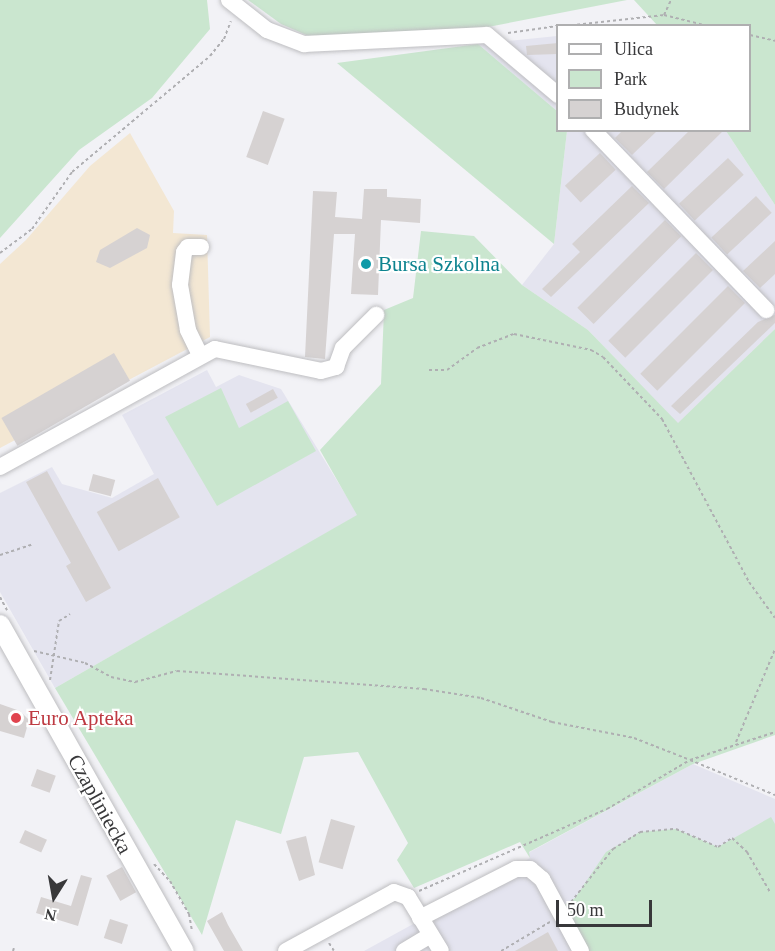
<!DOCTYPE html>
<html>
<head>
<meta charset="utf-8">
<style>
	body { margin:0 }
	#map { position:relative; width:775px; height:951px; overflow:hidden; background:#f2f2f6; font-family:Georgia,serif }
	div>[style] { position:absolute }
	.commercial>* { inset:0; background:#f3e7d3 }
	.built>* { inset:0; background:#e4e4ef }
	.green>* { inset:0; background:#cae6cf }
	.building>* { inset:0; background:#d6d2d2; transform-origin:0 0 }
	.path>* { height:2px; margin-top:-1px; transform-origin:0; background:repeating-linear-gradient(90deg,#afafb2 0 3px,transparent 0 6px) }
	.roads { filter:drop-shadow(0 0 2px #bebec1) drop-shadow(0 0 2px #bebec1) }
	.minor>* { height:16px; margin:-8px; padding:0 8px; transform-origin:8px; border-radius:8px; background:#fff }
	.major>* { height:20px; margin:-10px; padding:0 10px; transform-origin:10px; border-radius:10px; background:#fff }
	.dots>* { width:16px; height:16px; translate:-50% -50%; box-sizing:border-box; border:3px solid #fff; border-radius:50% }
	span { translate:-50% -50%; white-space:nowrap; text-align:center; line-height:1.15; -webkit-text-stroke:4.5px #fff; paint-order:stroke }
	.culture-label { font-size:21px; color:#0d838f }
	.left { translate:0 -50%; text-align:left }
	.health-label { font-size:21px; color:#be3a42 }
	.street-label { font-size:21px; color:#38383a }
	.legend { position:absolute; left:556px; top:24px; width:195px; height:108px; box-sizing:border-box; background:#fff; border:2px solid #afafb0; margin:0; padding:8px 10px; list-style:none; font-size:18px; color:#38383a }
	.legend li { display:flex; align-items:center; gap:12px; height:30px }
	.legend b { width:30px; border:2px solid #afafb0 }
	.north { position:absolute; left:24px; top:867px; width:60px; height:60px; -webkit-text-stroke:4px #fff; paint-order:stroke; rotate:191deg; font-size:16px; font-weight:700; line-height:24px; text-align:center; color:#38383a }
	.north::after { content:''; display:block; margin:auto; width:21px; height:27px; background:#38383a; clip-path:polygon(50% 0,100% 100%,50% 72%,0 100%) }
	.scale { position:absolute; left:556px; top:900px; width:96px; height:27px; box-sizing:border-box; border:3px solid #38383a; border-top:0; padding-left:8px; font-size:18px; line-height:21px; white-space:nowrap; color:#38383a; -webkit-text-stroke:4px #fff; paint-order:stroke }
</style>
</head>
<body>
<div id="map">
	<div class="commercial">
		<i style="clip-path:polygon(130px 133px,174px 211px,173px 233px,207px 235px,210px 337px,0 448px,0 264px,26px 240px,90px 166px)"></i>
	</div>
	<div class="built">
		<i style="clip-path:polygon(557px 36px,557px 111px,478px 44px)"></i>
		<i style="clip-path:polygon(567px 131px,726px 131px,775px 205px,775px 329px,678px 424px,588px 330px,522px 285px,554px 244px)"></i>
		<i style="clip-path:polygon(207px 370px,216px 387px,239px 375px,281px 389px,358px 515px,55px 688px,0 592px,0 493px,52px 467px,62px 484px,112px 498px,154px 474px,122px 415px)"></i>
		<i style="clip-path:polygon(693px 764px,775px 799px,775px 951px,364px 951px,415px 923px,441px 915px,530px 858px,528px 853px)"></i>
	</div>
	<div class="green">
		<i style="clip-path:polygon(0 0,207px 0,210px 29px,152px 98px,79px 150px,0 238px)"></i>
		<i style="clip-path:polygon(248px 0,627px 0,488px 27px,311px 37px,281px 24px)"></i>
		<i style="clip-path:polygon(634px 0,775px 0,775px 205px,726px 131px,750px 130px,750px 26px,657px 25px)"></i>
		<i style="clip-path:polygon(478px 44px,557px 111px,558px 130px,567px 131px,554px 244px,337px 63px)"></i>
		<i style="clip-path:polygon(421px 231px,474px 236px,522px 285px,588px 330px,678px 423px,775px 329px,775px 735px,693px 764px,529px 852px,530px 858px,520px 842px,414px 888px,397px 860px,408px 843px,358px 752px,304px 757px,281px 834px,236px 820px,202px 935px,55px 688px,357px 515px,320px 450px,381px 384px,384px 310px,413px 298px)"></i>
		<i style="clip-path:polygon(221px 388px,239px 428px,288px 401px,316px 451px,217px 506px,165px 417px)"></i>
		<i style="clip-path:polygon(771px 817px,775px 824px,775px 951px,587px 951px,561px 907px,575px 898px,606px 852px,640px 832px,676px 829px,718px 847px)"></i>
	</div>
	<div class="building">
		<i style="clip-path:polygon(558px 43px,558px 54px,527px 55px,526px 46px)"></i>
		<i style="left:263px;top:111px;width:23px;height:49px;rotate:20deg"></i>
		<i style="clip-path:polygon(623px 130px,658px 130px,632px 155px,615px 138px)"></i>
		<i style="clip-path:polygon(690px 130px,724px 130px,664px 189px,647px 172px)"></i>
		<i style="left:600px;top:153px;width:23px;height:48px;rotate:47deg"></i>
		<i style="left:728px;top:158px;width:23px;height:67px;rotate:47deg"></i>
		<i style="clip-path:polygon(632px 186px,649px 203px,551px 297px,542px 289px,580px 252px,572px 244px)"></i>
		<i style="clip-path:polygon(364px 189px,387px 189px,387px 197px,421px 199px,420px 223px,381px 220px,378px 295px,351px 294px,355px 234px,334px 234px,325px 359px,305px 357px,313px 191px,337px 192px,335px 217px,362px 219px)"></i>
		<i style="left:756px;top:196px;width:23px;height:61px;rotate:47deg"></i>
		<i style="left:665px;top:220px;width:23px;height:124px;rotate:45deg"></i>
		<i style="clip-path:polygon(137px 228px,150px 235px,147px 248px,110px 268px,96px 262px,100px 250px)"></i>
		<i style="clip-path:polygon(775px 241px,775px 274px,760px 288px,743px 271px)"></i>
		<i style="left:696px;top:253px;width:24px;height:124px;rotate:45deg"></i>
		<i style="left:728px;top:286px;width:24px;height:124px;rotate:45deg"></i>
		<i style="clip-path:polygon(775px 315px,775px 323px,680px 414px,671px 406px,758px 322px)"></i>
		<i style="left:114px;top:353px;width:32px;height:130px;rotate:60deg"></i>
		<i style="left:273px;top:389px;width:10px;height:31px;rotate:61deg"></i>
		<i style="clip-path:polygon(47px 471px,111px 588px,86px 602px,66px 566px,71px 563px,26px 482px)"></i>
		<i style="left:93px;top:474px;width:23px;height:17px;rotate:15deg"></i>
		<i style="left:158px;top:478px;width:45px;height:70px;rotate:61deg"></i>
		<i style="clip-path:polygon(0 704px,20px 711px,29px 720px,24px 738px,0 731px)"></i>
		<i style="left:37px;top:769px;width:20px;height:18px;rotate:20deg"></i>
		<i style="left:331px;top:819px;width:25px;height:45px;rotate:16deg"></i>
		<i style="left:25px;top:830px;width:24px;height:14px;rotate:24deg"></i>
		<i style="clip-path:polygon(306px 836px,315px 875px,299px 881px,286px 841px)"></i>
		<i style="left:122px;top:867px;width:29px;height:18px;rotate:61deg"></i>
		<i style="clip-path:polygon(81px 875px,92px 878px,78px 926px,36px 913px,41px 897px,71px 906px)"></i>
		<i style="clip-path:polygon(222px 912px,228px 925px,243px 951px,224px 951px,207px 921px)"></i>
		<i style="left:110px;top:919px;width:19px;height:20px;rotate:18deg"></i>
		<i style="clip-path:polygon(548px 932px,558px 951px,515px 951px)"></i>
	</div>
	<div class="path">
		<i style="left:664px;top:15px;width:45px;rotate:14deg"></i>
		<i style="left:565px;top:26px;width:100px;rotate:-6.3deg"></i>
		<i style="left:664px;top:15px;width:17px;rotate:-65deg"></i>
		<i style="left:508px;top:33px;width:50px;rotate:-8deg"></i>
		<i style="left:750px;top:35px;width:26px;rotate:13deg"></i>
		<i style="left:0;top:253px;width:40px;rotate:-37deg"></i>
		<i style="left:32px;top:229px;width:70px;rotate:-54.9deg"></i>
		<i style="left:72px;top:172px;width:180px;rotate:-40deg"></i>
		<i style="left:210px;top:56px;width:22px;rotate:-51deg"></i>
		<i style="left:224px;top:39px;width:19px;rotate:-69deg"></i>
		<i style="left:429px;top:370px;width:18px"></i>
		<i style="left:447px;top:370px;width:37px;rotate:-36deg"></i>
		<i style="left:477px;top:348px;width:40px;rotate:-21deg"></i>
		<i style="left:514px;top:334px;width:79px;rotate:11.7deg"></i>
		<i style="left:591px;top:350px;width:14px;rotate:30deg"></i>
		<i style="left:603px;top:357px;width:86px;rotate:46.4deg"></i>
		<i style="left:662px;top:419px;width:185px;rotate:61.9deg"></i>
		<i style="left:749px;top:582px;width:44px;rotate:54.2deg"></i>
		<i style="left:0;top:555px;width:33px;rotate:-18deg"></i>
		<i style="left:0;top:597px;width:15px;rotate:62deg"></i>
		<i style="left:34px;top:651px;width:52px;rotate:13.2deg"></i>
		<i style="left:85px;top:663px;width:30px;rotate:28deg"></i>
		<i style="left:111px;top:677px;width:25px;rotate:12deg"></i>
		<i style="left:135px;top:682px;width:43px;rotate:-14.7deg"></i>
		<i style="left:177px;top:671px;width:30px;rotate:4deg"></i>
		<i style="left:207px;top:673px;width:218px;rotate:4.2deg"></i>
		<i style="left:424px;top:689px;width:58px;rotate:9deg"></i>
		<i style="left:481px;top:698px;width:75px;rotate:18.7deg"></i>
		<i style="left:552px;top:722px;width:84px;rotate:11deg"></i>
		<i style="left:634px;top:738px;width:60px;rotate:21.4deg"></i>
		<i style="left:690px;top:760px;width:89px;rotate:-18.2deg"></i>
		<i style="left:50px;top:680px;width:60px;rotate:-81.3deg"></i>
		<i style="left:59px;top:621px;width:13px;rotate:-32deg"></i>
		<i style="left:736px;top:742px;width:101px;rotate:-67.2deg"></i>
		<i style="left:154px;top:864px;width:23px;rotate:47deg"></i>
		<i style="left:170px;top:881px;width:38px;rotate:60deg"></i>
		<i style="left:189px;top:914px;width:17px;rotate:80deg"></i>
		<i style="left:419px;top:891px;width:205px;rotate:-23.6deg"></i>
		<i style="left:607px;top:809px;width:96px;rotate:-30.6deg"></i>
		<i style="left:690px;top:760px;width:92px;rotate:22.4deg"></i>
		<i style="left:571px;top:902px;width:68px;rotate:-51.6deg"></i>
		<i style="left:613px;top:849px;width:32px;rotate:-32deg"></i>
		<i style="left:640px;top:832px;width:36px;rotate:-5deg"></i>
		<i style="left:676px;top:829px;width:46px;rotate:23.2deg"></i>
		<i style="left:718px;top:847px;width:17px;rotate:-33deg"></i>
		<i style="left:732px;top:838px;width:21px;rotate:43deg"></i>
		<i style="left:747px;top:852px;width:46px;rotate:60.1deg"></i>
		<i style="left:329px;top:943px;width:9px;rotate:58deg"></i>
		<i style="left:13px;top:951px;width:3px;rotate:-72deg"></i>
		<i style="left:501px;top:951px;width:57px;rotate:-30.6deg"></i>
	</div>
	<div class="roads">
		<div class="minor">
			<i style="left:229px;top:0;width:48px;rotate:38.3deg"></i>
			<i style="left:267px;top:30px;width:40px;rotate:21deg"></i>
			<i style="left:304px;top:44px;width:183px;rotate:-2.8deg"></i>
			<i style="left:487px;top:35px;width:93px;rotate:40.2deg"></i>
			<i style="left:593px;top:130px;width:250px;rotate:46.1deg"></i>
			<i style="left:200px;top:355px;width:28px;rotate:-116deg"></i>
			<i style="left:188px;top:330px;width:46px;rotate:-100.1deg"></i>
			<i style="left:180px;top:285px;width:33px;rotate:-83deg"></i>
			<i style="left:184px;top:252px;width:6px;rotate:-51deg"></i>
			<i style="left:188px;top:247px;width:13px"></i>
			<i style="left:0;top:467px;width:245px;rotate:-28.8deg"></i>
			<i style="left:215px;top:349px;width:108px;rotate:11.7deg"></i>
			<i style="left:321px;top:371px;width:16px;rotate:-15deg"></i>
			<i style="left:336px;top:367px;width:20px;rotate:-70deg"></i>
			<i style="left:343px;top:348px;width:47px;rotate:-45deg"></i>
			<i style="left:420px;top:918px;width:108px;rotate:-27deg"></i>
			<i style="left:516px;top:869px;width:14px"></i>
			<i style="left:530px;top:869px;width:16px;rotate:40deg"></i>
			<i style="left:542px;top:879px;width:82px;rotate:61.6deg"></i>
			<i style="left:286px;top:951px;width:123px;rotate:-28.6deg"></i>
			<i style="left:394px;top:892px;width:15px;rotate:20deg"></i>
			<i style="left:408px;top:897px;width:63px;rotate:58.6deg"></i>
			<i style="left:404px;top:951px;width:31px;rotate:-31deg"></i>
		</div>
		<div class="major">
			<i style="left:0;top:625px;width:374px;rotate:60.6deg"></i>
		</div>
	</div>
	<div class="dots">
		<i style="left:366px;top:264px;background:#0f9aa8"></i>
		<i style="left:16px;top:718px;background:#e0444e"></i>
	</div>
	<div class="culture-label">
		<span class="left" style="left:378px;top:264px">Bursa Szkolna</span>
	</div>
	<div class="health-label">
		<span class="left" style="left:28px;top:718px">Euro Apteka</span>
	</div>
	<div class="street-label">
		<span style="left:100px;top:804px;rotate:61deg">Czapliniecka</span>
	</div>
	<ul class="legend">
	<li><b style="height:8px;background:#fff"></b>Ulica</li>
	<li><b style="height:16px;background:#cae6cf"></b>Park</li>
	<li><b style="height:16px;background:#d6d2d2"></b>Budynek</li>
	</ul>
	<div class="north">N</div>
	<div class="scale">50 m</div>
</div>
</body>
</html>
